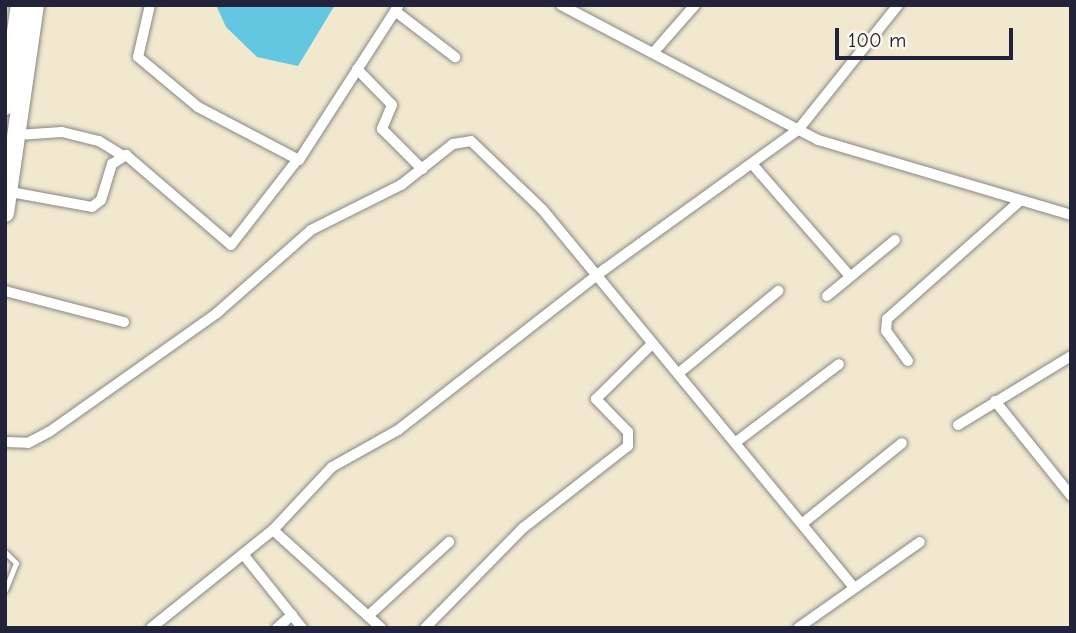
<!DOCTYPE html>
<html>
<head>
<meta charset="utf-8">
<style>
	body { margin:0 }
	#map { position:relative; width:1076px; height:633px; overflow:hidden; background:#f0e9cf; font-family:"Comic Neue",sans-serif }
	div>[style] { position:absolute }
	.water>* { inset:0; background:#63c7e1 }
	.roads { filter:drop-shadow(0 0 2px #898685) drop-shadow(0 0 2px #898685) }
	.lane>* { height:5px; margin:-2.5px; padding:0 2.5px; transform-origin:2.5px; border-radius:2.5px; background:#fff }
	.street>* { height:10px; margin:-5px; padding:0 5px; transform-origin:5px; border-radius:5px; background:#fff }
	.primary>* { height:18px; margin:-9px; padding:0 9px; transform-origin:9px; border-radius:9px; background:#fff }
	span { translate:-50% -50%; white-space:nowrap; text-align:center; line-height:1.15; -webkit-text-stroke:7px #fbf7ec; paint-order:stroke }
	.frame { position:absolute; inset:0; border:7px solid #22223b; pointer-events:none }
	.scale { position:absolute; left:835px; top:28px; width:178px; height:32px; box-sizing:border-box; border:4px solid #22223b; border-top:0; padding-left:9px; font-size:21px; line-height:24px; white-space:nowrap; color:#22223b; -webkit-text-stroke:5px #fbf7ec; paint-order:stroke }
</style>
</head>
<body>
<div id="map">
	<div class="water">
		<i style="clip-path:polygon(216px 5px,335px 5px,298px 66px,257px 57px,226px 27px)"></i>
	</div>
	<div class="roads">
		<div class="lane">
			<i style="left:5px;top:552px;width:16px;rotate:45deg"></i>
			<i style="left:16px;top:563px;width:29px;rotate:112deg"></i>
		</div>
		<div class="street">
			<i style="left:150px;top:5px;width:53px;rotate:103deg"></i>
			<i style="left:138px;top:57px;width:78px;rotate:39.8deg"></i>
			<i style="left:198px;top:107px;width:114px;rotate:27.7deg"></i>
			<i style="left:299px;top:160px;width:184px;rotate:-57.2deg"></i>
			<i style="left:561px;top:5px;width:290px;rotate:27.7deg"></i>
			<i style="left:818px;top:140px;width:264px;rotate:16.5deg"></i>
			<i style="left:395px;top:11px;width:76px;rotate:37.5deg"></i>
			<i style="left:653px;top:53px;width:64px;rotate:-48.8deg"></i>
			<i style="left:357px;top:69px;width:50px;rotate:45.8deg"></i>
			<i style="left:392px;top:105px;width:26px;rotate:113deg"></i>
			<i style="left:382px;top:129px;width:57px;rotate:45deg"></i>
			<i style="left:17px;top:135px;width:45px;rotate:-3.8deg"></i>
			<i style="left:62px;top:132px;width:38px;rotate:14deg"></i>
			<i style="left:99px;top:141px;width:28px;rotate:32deg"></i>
			<i style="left:753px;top:165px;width:146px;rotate:48.9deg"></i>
			<i style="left:5px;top:191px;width:88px;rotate:10.4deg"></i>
			<i style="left:92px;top:207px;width:11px;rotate:-38deg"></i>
			<i style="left:101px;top:200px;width:38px;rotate:-73deg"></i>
			<i style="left:112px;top:164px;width:17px;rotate:-33deg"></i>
			<i style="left:126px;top:155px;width:138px;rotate:40.6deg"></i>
			<i style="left:231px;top:245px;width:109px;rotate:-52.1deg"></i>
			<i style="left:5px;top:291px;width:123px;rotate:14.6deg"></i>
			<i style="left:827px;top:296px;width:88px;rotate:-39.5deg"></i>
			<i style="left:908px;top:361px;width:37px;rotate:-126deg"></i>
			<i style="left:886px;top:331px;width:12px;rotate:-85deg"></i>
			<i style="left:887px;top:319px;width:178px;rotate:-41.6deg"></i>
			<i style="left:679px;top:373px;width:129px;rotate:-39.6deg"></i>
			<i style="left:995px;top:401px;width:122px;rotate:51.3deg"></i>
			<i style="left:958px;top:425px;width:132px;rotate:-31.4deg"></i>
			<i style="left:5px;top:442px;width:23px;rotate:2deg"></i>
			<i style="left:28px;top:443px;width:24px;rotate:-28deg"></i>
			<i style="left:49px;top:432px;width:206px;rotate:-35.3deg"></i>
			<i style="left:217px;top:313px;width:125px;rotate:-41.4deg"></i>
			<i style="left:311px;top:230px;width:101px;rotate:-26.6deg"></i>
			<i style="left:401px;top:185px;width:66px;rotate:-38.3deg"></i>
			<i style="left:453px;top:144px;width:18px;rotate:-9deg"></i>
			<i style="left:471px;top:141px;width:98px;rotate:43.8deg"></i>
			<i style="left:542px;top:209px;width:490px;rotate:50.5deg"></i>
			<i style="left:736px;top:442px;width:129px;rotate:-37.1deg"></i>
			<i style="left:803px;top:523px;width:127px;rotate:-38.9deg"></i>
			<i style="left:273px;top:530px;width:146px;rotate:42.2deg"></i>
			<i style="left:243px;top:554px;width:95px;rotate:51.4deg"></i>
			<i style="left:368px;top:616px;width:110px;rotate:-42.4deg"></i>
			<i style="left:151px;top:628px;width:156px;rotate:-38.8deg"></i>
			<i style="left:273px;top:530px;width:86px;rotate:-46.9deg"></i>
			<i style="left:332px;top:467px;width:76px;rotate:-29.3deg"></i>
			<i style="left:398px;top:430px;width:262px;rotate:-37.9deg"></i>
			<i style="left:605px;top:269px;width:238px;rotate:-35.8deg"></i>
			<i style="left:798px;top:130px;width:160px;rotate:-51.3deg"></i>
			<i style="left:277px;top:628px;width:20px;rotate:-41deg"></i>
			<i style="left:425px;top:628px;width:140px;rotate:-45.6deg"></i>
			<i style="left:523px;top:528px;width:133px;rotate:-38deg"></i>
			<i style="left:628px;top:446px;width:14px;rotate:-90deg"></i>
			<i style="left:628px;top:432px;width:46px;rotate:-134.1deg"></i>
			<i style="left:596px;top:399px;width:78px;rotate:-44.5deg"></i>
			<i style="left:798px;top:628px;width:149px;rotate:-35.2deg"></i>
		</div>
		<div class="primary">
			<i style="left:5px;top:106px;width:102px;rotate:-81.6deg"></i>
			<i style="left:5px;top:213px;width:210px;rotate:-81.8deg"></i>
		</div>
	</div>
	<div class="frame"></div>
	<div class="scale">100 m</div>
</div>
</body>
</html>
